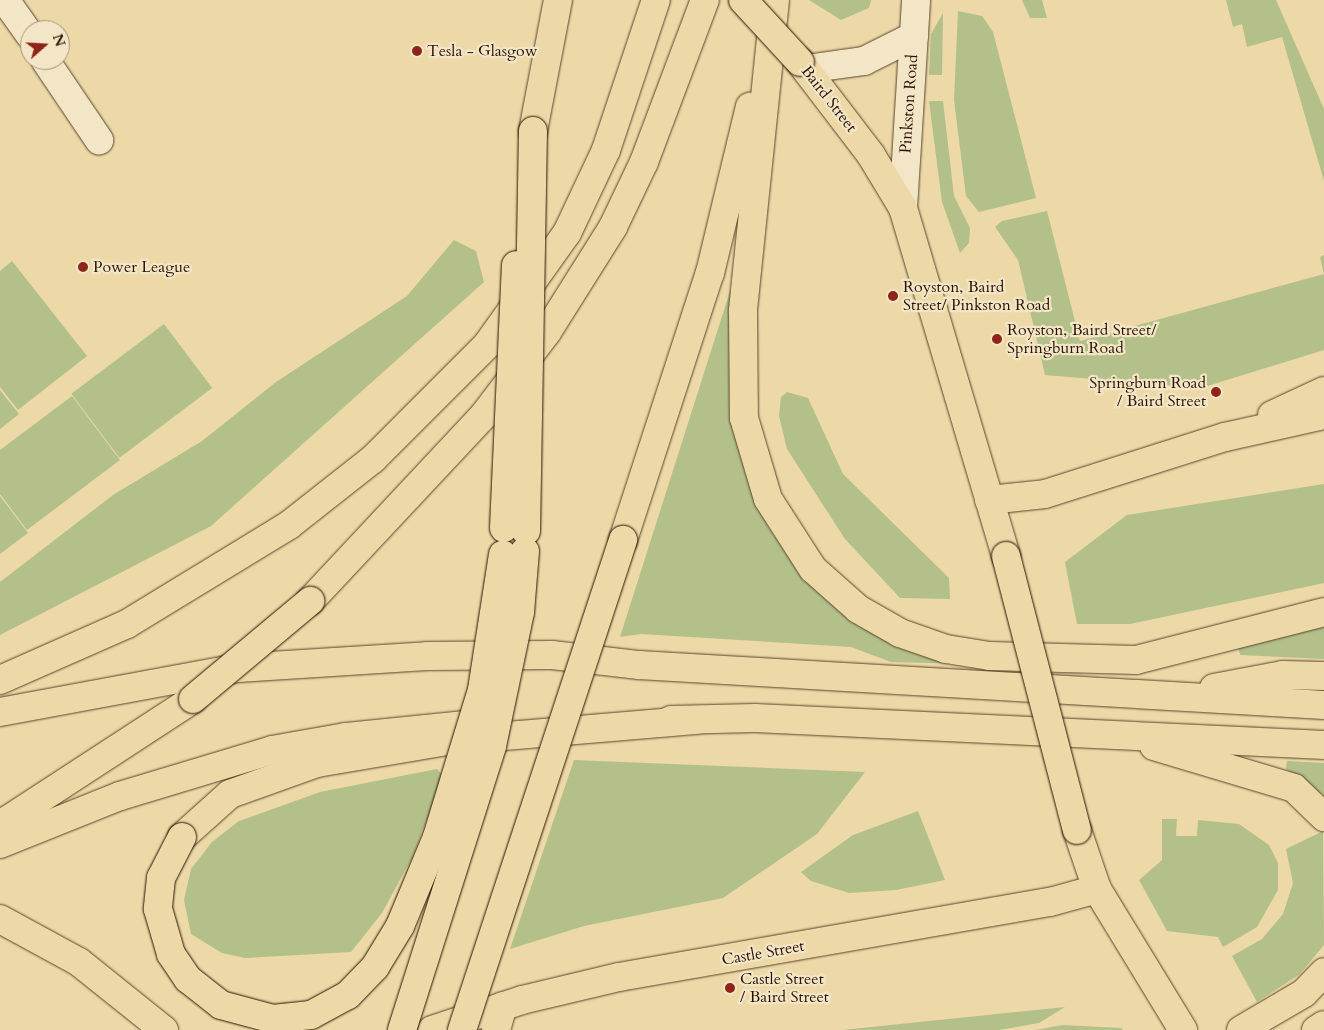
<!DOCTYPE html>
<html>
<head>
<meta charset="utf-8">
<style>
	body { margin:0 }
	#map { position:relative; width:1324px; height:1030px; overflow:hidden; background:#ecd9a7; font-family:Cardo,serif }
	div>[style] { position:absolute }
	.green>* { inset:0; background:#b3c08a; transform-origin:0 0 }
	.roads { filter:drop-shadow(0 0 1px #5a442b) drop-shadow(0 0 1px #5a442b) }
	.minor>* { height:28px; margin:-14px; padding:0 14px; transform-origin:14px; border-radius:14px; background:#f3e6c6 }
	.tertiary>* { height:28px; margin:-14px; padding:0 14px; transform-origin:14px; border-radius:14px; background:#f3e6c6 }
	.primary>* { height:28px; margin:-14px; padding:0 14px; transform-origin:14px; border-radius:14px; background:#ecd9a7 }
	.motorway>* { height:28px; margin:-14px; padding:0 14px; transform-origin:14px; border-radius:14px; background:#ecd9a7 }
	.bridges { filter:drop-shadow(0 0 1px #2a1202) drop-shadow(0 0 1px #2a1202) }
	.primary-bridge>* { height:28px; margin:-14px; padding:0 14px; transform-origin:14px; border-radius:14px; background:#ecd9a7 }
	.motorway-bridge>* { height:28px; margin:-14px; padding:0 14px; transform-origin:14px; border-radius:14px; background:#ecd9a7 }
	.dots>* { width:14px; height:14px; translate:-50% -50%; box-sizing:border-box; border:2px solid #f3e6c6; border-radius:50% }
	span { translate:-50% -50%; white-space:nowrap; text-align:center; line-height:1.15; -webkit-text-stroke:4.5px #f3e6c6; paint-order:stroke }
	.poi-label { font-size:16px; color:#2a1202 }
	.left { translate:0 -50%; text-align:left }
	.right { translate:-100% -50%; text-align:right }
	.street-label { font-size:16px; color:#2a1202 }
	.north { position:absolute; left:20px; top:20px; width:50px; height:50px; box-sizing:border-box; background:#f3e6c6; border:1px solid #a39178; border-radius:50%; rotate:71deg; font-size:14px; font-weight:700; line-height:20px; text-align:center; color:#2a1202 }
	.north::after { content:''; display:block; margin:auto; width:18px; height:22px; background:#8f2418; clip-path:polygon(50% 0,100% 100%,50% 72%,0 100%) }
</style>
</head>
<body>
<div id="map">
	<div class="green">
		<i style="clip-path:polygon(809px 0,871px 0,869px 8px,841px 20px)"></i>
		<i style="clip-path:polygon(1022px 0,1042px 0,1047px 18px,1030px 18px)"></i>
		<i style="clip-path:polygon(1226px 0,1276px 0,1324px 109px,1324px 181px,1282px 37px,1247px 47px,1242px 24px,1233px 27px)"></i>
		<i style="clip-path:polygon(958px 11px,982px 16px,993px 32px,1036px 198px,979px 212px,966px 196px,954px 100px)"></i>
		<i style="clip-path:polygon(943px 13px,942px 75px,929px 75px,931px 34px)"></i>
		<i style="clip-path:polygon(929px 101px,943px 101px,954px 196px,970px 228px,969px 243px,960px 253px,942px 202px)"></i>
		<i style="clip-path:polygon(1047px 211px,1080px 341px,1324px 274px,1320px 257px,1324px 255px,1324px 350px,1201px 388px,1045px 375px,1018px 260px,995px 227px,1002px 221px)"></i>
		<i style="clip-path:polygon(454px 240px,476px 251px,484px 282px,211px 526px,0 635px,0 582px,113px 495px,202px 441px,276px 382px,407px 296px)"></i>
		<i style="clip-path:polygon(12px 261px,87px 356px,18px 410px,0 387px,0 271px)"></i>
		<i style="clip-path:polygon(731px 288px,737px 291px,735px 305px,784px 547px,965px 664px,891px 662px,851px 647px,641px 634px,620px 637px)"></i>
		<i style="left:164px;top:324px;width:80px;height:116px;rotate:53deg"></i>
		<i style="clip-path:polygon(0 390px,19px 414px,0 429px)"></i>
		<i style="clip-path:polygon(787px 392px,808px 398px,843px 474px,949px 578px,950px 599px,900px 598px,845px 539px,787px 449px,779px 416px,781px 397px)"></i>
		<i style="clip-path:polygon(72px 396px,120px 460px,27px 530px,0 494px,0 450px)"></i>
		<i style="clip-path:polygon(1324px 484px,1324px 583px,1130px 624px,1077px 624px,1065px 562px,1127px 515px)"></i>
		<i style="clip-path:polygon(0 496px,28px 533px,0 554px)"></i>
		<i style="clip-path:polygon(1324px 619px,1324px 659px,1240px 655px,1237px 642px)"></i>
		<i style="clip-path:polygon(574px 760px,865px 772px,817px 834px,723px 898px,584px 926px,510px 949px)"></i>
		<i style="clip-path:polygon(1287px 761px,1324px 763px,1324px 796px,1286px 769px)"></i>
		<i style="clip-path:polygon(437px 769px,443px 776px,412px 858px,382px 913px,351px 952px,245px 958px,222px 953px,191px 934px,184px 900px,191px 869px,212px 842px,239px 821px,320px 792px)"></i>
		<i style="clip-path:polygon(918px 811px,945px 880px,896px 890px,849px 893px,811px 881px,801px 872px,853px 835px)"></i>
		<i style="clip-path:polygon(1162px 819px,1177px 819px,1176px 836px,1197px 836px,1198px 820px,1239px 824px,1269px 845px,1278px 863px,1278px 890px,1257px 927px,1223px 947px,1218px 937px,1167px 931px,1139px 880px,1162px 860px)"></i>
		<i style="clip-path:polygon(1323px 831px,1324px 945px,1300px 974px,1257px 1002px,1232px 956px,1262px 939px,1283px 914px,1293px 883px,1286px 849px)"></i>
		<i style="clip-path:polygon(1065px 1007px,1039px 1023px,999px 1030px,842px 1030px)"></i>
		<i style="clip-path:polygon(1063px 1025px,1121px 1028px,1123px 1030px,1035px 1030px)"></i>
	</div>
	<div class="roads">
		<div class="minor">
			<i style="left:5px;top:0;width:43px;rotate:54.5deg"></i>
			<i style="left:45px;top:60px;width:97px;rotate:56deg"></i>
			<i style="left:806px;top:69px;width:59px;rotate:-7.9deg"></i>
			<i style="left:864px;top:61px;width:56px;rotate:-26.6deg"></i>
		</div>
		<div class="tertiary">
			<i style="left:903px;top:208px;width:208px;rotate:-86.4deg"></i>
		</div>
		<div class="primary">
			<i style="left:800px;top:62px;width:117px;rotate:52.6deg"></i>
			<i style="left:871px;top:155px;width:62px;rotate:58.9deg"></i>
			<i style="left:903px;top:208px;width:363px;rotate:73.5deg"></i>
			<i style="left:1272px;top:415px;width:57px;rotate:-24.8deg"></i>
			<i style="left:989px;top:500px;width:56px;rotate:-6.1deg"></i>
			<i style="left:1045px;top:494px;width:189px;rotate:-17.6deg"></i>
			<i style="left:1225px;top:437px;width:101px;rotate:-12.5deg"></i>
			<i style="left:1214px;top:688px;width:70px;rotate:-10.7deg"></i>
			<i style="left:1283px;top:675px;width:41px;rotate:1.4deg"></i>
			<i style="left:0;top:712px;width:242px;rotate:-10.5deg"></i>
			<i style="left:238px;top:668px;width:189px;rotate:-3.6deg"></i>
			<i style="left:427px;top:656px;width:125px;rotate:-0.5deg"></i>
			<i style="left:552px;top:655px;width:88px;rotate:6.6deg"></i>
			<i style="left:639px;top:665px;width:686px;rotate:3.34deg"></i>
			<i style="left:671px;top:720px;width:84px;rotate:-1.4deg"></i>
			<i style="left:755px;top:718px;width:570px;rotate:2.72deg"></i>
			<i style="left:1154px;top:746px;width:146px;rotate:16.7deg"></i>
			<i style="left:1294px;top:788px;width:42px;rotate:44deg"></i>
			<i style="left:1077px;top:830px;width:62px;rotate:71.3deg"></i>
			<i style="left:1097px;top:889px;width:165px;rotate:58.6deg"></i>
			<i style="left:0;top:844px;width:129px;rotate:-21.8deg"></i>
			<i style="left:120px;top:796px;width:159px;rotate:-16.8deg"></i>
			<i style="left:272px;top:750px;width:75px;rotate:-10deg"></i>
			<i style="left:346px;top:737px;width:148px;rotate:-5.8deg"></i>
			<i style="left:432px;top:1030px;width:95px;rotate:-18.4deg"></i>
			<i style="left:522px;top:1000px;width:100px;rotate:-13.3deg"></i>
			<i style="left:619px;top:977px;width:437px;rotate:-9.9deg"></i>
			<i style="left:1050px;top:902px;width:49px;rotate:-15.5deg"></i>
			<i style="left:1241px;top:1030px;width:73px;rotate:-30.4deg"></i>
			<i style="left:1304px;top:993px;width:29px;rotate:-46deg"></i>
			<i style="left:1316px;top:1030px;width:9px;rotate:-32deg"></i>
		</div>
		<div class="motorway">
			<i style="left:775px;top:0;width:313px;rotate:95.9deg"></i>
			<i style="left:743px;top:311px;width:107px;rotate:89.5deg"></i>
			<i style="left:744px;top:418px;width:84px;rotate:73.5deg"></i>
			<i style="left:768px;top:499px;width:83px;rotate:57.3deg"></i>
			<i style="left:813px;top:569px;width:60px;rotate:41.6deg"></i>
			<i style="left:858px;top:609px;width:48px;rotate:29.7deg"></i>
			<i style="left:900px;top:633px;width:49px;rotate:19.2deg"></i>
			<i style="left:946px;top:649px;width:44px;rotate:9.2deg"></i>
			<i style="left:989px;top:656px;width:147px;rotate:1.6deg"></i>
			<i style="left:1136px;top:660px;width:194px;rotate:-14.3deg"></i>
			<i style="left:533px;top:131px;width:133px;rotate:-79.2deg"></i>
			<i style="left:623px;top:540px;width:281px;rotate:-72deg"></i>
			<i style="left:710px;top:273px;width:171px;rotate:-76.5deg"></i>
			<i style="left:310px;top:601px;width:255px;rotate:-46.9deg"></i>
			<i style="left:484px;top:415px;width:104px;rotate:-52.8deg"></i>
			<i style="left:547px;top:332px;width:124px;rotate:-57.8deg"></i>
			<i style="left:613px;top:227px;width:72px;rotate:-64.5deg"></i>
			<i style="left:644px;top:162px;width:173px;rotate:-69.4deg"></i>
			<i style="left:0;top:680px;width:139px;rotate:-23.8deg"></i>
			<i style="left:127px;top:624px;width:190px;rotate:-31.4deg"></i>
			<i style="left:289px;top:525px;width:107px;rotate:-38.2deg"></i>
			<i style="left:373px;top:459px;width:161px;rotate:-45deg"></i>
			<i style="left:487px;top:345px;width:138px;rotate:-54.5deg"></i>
			<i style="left:567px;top:233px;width:92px;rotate:-64.8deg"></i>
			<i style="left:606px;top:150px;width:158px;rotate:-71.6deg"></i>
			<i style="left:0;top:825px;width:230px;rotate:-33.1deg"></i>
			<i style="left:182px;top:837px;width:64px;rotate:-41.9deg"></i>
			<i style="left:230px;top:794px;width:92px;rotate:-19.6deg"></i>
			<i style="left:317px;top:763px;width:132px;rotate:-9.6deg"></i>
			<i style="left:447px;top:741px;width:250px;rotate:-4.8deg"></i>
			<i style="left:0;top:919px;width:90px;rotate:28.6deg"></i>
			<i style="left:79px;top:962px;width:109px;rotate:38.7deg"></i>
			<i style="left:496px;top:1030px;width:25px;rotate:-74deg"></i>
		</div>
	</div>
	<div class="bridges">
		<div class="primary-bridge">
			<i style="left:743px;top:0;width:84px;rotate:47.4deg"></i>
			<i style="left:1006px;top:556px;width:283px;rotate:75.5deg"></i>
		</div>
		<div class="motorway-bridge">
			<i style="left:504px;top:528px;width:263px;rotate:-87.4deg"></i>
			<i style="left:526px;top:531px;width:400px;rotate:-89deg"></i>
			<i style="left:193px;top:699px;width:153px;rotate:-39.9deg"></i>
			<i style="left:182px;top:837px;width:46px;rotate:117.1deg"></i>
			<i style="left:161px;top:878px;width:31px;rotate:96deg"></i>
			<i style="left:158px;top:909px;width:47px;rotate:73.9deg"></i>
			<i style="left:171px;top:954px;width:30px;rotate:56deg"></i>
			<i style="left:188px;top:979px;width:42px;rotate:38.2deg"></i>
			<i style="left:221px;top:1005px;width:54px;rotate:15.1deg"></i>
			<i style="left:273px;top:1019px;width:38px;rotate:-6deg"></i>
			<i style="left:311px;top:1015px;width:42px;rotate:-28.4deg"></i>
			<i style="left:348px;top:995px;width:39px;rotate:-46deg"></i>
			<i style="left:375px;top:967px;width:48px;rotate:-58.6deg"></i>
			<i style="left:400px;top:926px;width:96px;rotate:-67.4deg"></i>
			<i style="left:437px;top:837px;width:154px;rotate:-73deg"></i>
			<i style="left:482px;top:690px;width:137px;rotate:-81.2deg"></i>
			<i style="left:402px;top:1030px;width:298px;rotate:-72.4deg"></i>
			<i style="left:492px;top:746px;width:137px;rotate:-78.2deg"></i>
			<i style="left:520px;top:612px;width:61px;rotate:-85.3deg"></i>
			<i style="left:462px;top:1030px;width:516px;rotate:-71.81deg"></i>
		</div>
	</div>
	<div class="dots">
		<i style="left:417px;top:51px;background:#8f2418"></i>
		<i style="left:83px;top:267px;background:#8f2418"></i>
		<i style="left:893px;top:296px;background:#8f2418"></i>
		<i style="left:997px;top:339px;background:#8f2418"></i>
		<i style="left:1216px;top:392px;background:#8f2418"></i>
		<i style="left:730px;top:988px;background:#8f2418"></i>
	</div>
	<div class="poi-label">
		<span class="left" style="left:427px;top:51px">Tesla - Glasgow</span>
		<span class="left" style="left:93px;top:267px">Power League</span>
		<span class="left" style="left:903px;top:296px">Royston, Baird<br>Street/ Pinkston Road</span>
		<span class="left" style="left:1007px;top:339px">Royston, Baird Street/<br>Springburn Road</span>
		<span class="right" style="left:1206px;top:392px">Springburn Road<br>/ Baird Street</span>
		<span class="left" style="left:740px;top:988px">Castle Street<br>/ Baird Street</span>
	</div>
	<div class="street-label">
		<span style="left:829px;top:99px;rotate:52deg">Baird Street</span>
		<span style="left:909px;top:104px;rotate:-86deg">Pinkston Road</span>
		<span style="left:763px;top:953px;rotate:-10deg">Castle Street</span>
	</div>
	<div class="north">N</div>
</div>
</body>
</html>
